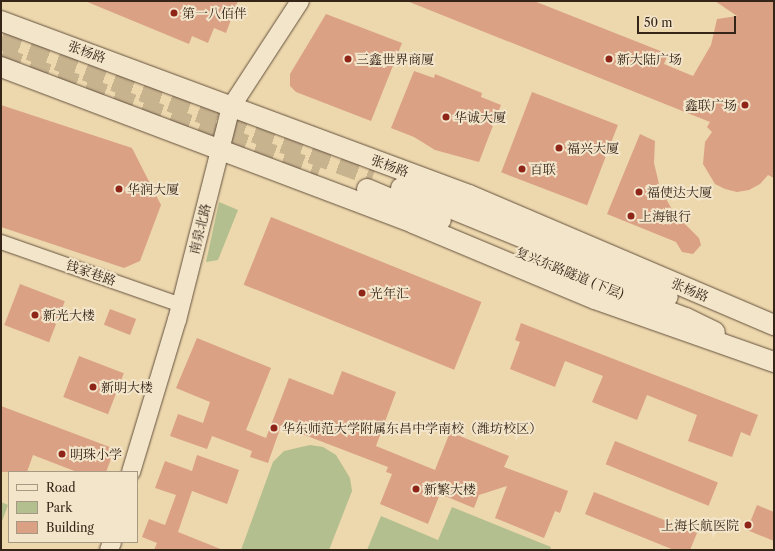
<!DOCTYPE html>
<html>
<head>
<meta charset="utf-8">
<style>
	body { margin:0 }
	#map { position:relative; width:775px; height:551px; overflow:hidden; background:#edd7ad; font-family:"Libre Caslon Text","Noto Serif SC",serif }
	div>[style] { position:absolute }
	.green>* { inset:0; background:#b3bf8e }
	.building>* { inset:0; background:#daa185; transform-origin:0 0 }
	.secondary-tunnel>* { height:20px; margin-top:-10px; transform-origin:0; background:repeating-linear-gradient(90deg,#c8b38f 0 20px,transparent 0 30px) }
	.roads { filter:drop-shadow(0 0 1px #63513d) drop-shadow(0 0 1px #63513d) }
	.minor>* { height:14px; margin:-7px; padding:0 7px; transform-origin:7px; border-radius:7px; background:#f3e5ca }
	.tertiary>* { height:18px; margin:-9px; padding:0 9px; transform-origin:9px; border-radius:9px; background:#f3e5ca }
	.secondary>* { height:20px; margin:-10px; padding:0 10px; transform-origin:10px; border-radius:10px; background:#f3e5ca }
	.dots>* { width:11px; height:11px; translate:-50% -50%; box-sizing:border-box; border:2px solid #f3e5ca; border-radius:50% }
	span { translate:-50% -50%; white-space:nowrap; text-align:center; line-height:1.15; -webkit-text-stroke:4px #f3e5ca; paint-order:stroke }
	.poi-label { font-size:13px; color:#352418 }
	.left { translate:0 -50%; text-align:left }
	.right { translate:-100% -50%; text-align:right }
	.street-label { font-size:13px; color:#352418 }
	.frame { position:absolute; inset:0; border:2px solid #352418; pointer-events:none }
	.legend { position:absolute; left:8px; top:471px; width:130px; height:72px; box-sizing:border-box; background:#f3e5ca; border:1px solid #a79883; margin:0; padding:5px 7px; list-style:none; font-size:12px; color:#352418 }
	.legend li { display:flex; align-items:center; gap:8px; height:20px }
	.legend b { width:20px; border:1px solid #a79883 }
	.scale { position:absolute; left:637px; top:16px; width:99px; height:18px; box-sizing:border-box; border:2px solid #352418; border-top:0; padding-left:5px; font-size:12px; line-height:14px; white-space:nowrap; color:#352418; -webkit-text-stroke:3px #f3e5ca; paint-order:stroke }
</style>
</head>
<body>
<div id="map">
	<div class="green">
		<i style="clip-path:polygon(219px 202px,238px 210px,218px 260px,206px 262px)"></i>
		<i style="clip-path:polygon(310px 445px,323px 447px,336px 455px,350px 478px,352px 491px,329px 550px,241px 550px,273px 462px,284px 451px)"></i>
		<i style="clip-path:polygon(1px 502px,8px 505px,1px 524px)"></i>
		<i style="clip-path:polygon(452px 507px,551px 547px,550px 550px,367px 550px,381px 516px,438px 540px)"></i>
	</div>
	<div class="building">
		<i style="clip-path:polygon(85px 1px,238px 1px,226px 33px,214px 28px,208px 43px,192px 36px,189px 44px)"></i>
		<i style="clip-path:polygon(407px 1px,534px 1px,668px 54px,664px 64px,693px 76px,711px 45px,717px 19px,737px 16px,715px 1px,774px 1px,774px 178px,768px 175px,760px 184px,749px 190px,737px 192px,725px 189px,715px 184px,703px 164px,705px 142px,712px 132px,707px 127px,710px 122px)"></i>
		<i style="clip-path:polygon(326px 14px,402px 43px,371px 121px,296px 92px,290px 86px,290px 74px)"></i>
		<i style="clip-path:polygon(414px 71px,434px 78px,435px 74px,482px 93px,481px 97px,501px 105px,479px 162px,435px 150px,414px 137px,391px 128px)"></i>
		<i style="left:532px;top:92px;width:92px;height:86px;rotate:21deg"></i>
		<i style="clip-path:polygon(1px 105px,132px 148px,161px 205px,140px 261px,124px 268px,1px 227px)"></i>
		<i style="clip-path:polygon(640px 134px,655px 141px,654px 163px,660px 188px,674px 213px,699px 238px,701px 245px,693px 254px,682px 252px,676px 242px,607px 214px)"></i>
		<i style="left:271px;top:217px;width:227px;height:73px;rotate:22deg"></i>
		<i style="left:20px;top:284px;width:48px;height:44px;rotate:21deg"></i>
		<i style="left:110px;top:309px;width:28px;height:17px;rotate:21deg"></i>
		<i style="clip-path:polygon(521px 323px,758px 415px,750px 436px,741px 432px,732px 457px,688px 441px,697px 415px,647px 395px,637px 420px,592px 402px,603px 376px,565px 361px,555px 387px,510px 369px,520px 342px,515px 340px)"></i>
		<i style="clip-path:polygon(197px 338px,271px 368px,246px 430px,266px 438px,289px 378px,333px 395px,342px 371px,396px 392px,376px 446px,435px 470px,450px 432px,509px 456px,504px 467px,568px 491px,560px 513px,555px 511px,544px 538px,495px 518px,507px 486px,479px 495px,474px 508px,440px 494px,428px 524px,380px 504px,392px 474px,386px 472px,388px 467px,281px 426px,268px 463px,250px 457px,252px 451px,212px 436px,207px 449px,170px 436px,178px 414px,203px 423px,210px 402px,176px 388px)"></i>
		<i style="left:79px;top:356px;width:48px;height:44px;rotate:21deg"></i>
		<i style="clip-path:polygon(1px 406px,115px 449px,106px 472px,77px 472px,33px 455px,27px 472px,1px 472px)"></i>
		<i style="left:615px;top:441px;width:111px;height:25px;rotate:22deg"></i>
		<i style="clip-path:polygon(197px 455px,239px 470px,227px 504px,192px 491px,178px 532px,223px 550px,154px 550px,157px 543px,142px 537px,149px 519px,165px 525px,176px 495px,155px 488px,165px 461px,192px 471px)"></i>
		<i style="clip-path:polygon(594px 492px,697px 533px,690px 550px,674px 550px,585px 514px)"></i>
		<i style="clip-path:polygon(757px 505px,774px 512px,774px 541px,747px 530px)"></i>
	</div>
	<div class="secondary-tunnel">
		<i style="left:1px;top:40px;width:396px;rotate:20.1deg"></i>
		<i style="left:1px;top:57px;width:338px;rotate:19.7deg"></i>
	</div>
	<div class="roads">
		<div class="minor">
			<i style="left:1px;top:242px;width:191px;rotate:19.3deg"></i>
		</div>
		<div class="tertiary">
			<i style="left:131px;top:472px;width:159px;rotate:-73.2deg"></i>
			<i style="left:177px;top:320px;width:220px;rotate:-75.8deg"></i>
			<i style="left:231px;top:107px;width:126px;rotate:-56.9deg"></i>
			<i style="left:109px;top:550px;width:9px;rotate:-69deg"></i>
		</div>
		<div class="secondary">
			<i style="left:1px;top:21px;width:499px;rotate:20.4deg"></i>
			<i style="left:469px;top:195px;width:332px;rotate:23.1deg"></i>
			<i style="left:1px;top:67px;width:441px;rotate:20.7deg"></i>
			<i style="left:413px;top:223px;width:197px;rotate:22.7deg"></i>
			<i style="left:595px;top:299px;width:190px;rotate:19.4deg"></i>
			<i style="left:401px;top:188px;width:288px;rotate:22.2deg"></i>
			<i style="left:367px;top:189px;width:80px;rotate:22.7deg"></i>
			<i style="left:570px;top:274px;width:124px;rotate:20.8deg"></i>
			<i style="left:686px;top:318px;width:32px;rotate:26deg"></i>
		</div>
	</div>
	<div class="dots">
		<i style="left:174px;top:13px;background:#8f2418"></i>
		<i style="left:348px;top:59px;background:#8f2418"></i>
		<i style="left:609px;top:59px;background:#8f2418"></i>
		<i style="left:745px;top:105px;background:#8f2418"></i>
		<i style="left:446px;top:117px;background:#8f2418"></i>
		<i style="left:559px;top:148px;background:#8f2418"></i>
		<i style="left:522px;top:169px;background:#8f2418"></i>
		<i style="left:119px;top:189px;background:#8f2418"></i>
		<i style="left:639px;top:192px;background:#8f2418"></i>
		<i style="left:631px;top:216px;background:#8f2418"></i>
		<i style="left:362px;top:293px;background:#8f2418"></i>
		<i style="left:35px;top:315px;background:#8f2418"></i>
		<i style="left:93px;top:387px;background:#8f2418"></i>
		<i style="left:274px;top:428px;background:#8f2418"></i>
		<i style="left:62px;top:454px;background:#8f2418"></i>
		<i style="left:416px;top:489px;background:#8f2418"></i>
		<i style="left:748px;top:525px;background:#8f2418"></i>
	</div>
	<div class="poi-label">
		<span class="left" style="left:182px;top:13px">第一八佰伴</span>
		<span class="left" style="left:356px;top:59px">三鑫世界商厦</span>
		<span class="left" style="left:617px;top:59px">新大陆广场</span>
		<span class="right" style="left:737px;top:105px">鑫联广场</span>
		<span class="left" style="left:454px;top:117px">华诚大厦</span>
		<span class="left" style="left:567px;top:148px">福兴大厦</span>
		<span class="left" style="left:530px;top:169px">百联</span>
		<span class="left" style="left:127px;top:189px">华润大厦</span>
		<span class="left" style="left:647px;top:192px">福使达大厦</span>
		<span class="left" style="left:639px;top:216px">上海银行</span>
		<span class="left" style="left:370px;top:293px">光年汇</span>
		<span class="left" style="left:43px;top:315px">新光大楼</span>
		<span class="left" style="left:101px;top:387px">新明大楼</span>
		<span class="left" style="left:282px;top:428px">华东师范大学附属东昌中学南校（潍坊校区）</span>
		<span class="left" style="left:70px;top:454px">明珠小学</span>
		<span class="left" style="left:424px;top:489px">新繁大楼</span>
		<span class="right" style="left:739px;top:525px">上海长航医院</span>
	</div>
	<div class="street-label">
		<span style="left:87px;top:52px;rotate:20deg">张杨路</span>
		<span style="left:390px;top:166px;rotate:20deg">张杨路</span>
		<span style="left:200px;top:229px;rotate:-76deg">南泉北路</span>
		<span style="left:91px;top:273px;rotate:19deg">钱家巷路</span>
		<span style="left:570px;top:273px;rotate:22deg">复兴东路隧道 (下层)</span>
		<span style="left:690px;top:290px;rotate:23deg">张杨路</span>
	</div>
	<div class="frame"></div>
	<ul class="legend">
	<li><b style="height:5px;background:#f3e5ca"></b>Road</li>
	<li><b style="height:11px;background:#b3bf8e"></b>Park</li>
	<li><b style="height:11px;background:#daa185"></b>Building</li>
	</ul>
	<div class="scale">50 m</div>
</div>
</body>
</html>
